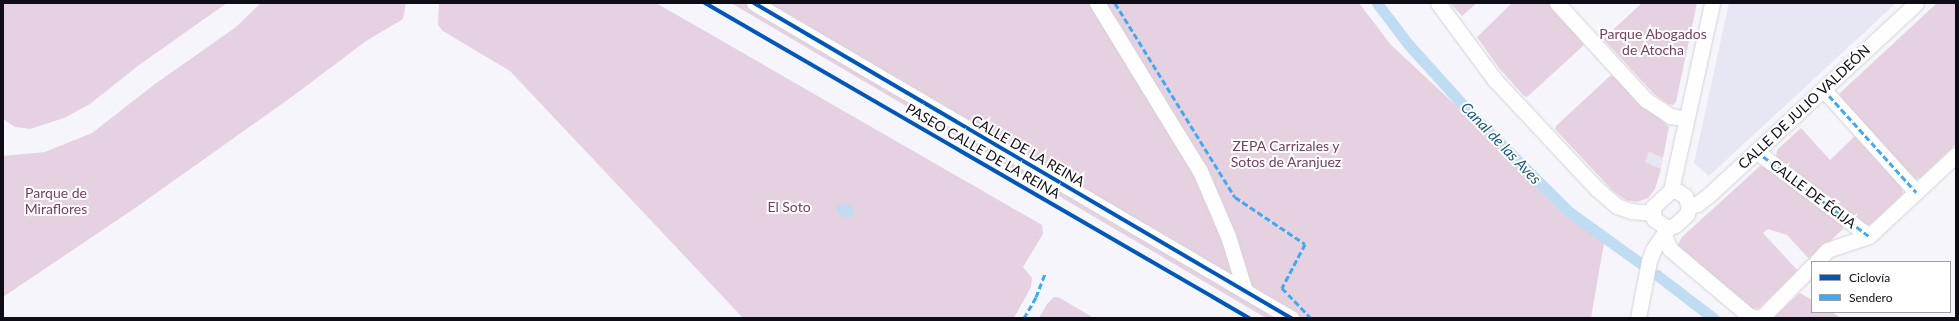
<!DOCTYPE html>
<html>
<head>
<meta charset="utf-8">
<style>
	body { margin:0 }
	#map { position:relative; width:1959px; height:321px; overflow:hidden; background:#f5f5fb; font-family:Lato,sans-serif }
	div>[style] { position:absolute }
	.built>* { inset:0; background:#e7e7f4 }
	.green>* { inset:0; background:#e6d1e1 }
	.water>* { inset:0; background:#bfdcf3 }
	.canal>* { height:11px; margin:-5.5px; padding:0 5.5px; transform-origin:5.5px; border-radius:5.5px; background:#bfdcf3 }
	.roads { filter:drop-shadow(0 0 1px #d2d2d9) drop-shadow(0 0 1px #d2d2d9) }
	.minor>* { height:15px; margin:-7.5px; padding:0 7.5px; transform-origin:7.5px; border-radius:7.5px; background:#fefefe }
	.quiet>* { height:3px; margin-top:-1.5px; transform-origin:0; background:repeating-linear-gradient(90deg,#3fa9f5 0 6px,transparent 0 9px) }
	.cycleway>* { height:4px; margin:-2px; padding:0 2px; transform-origin:2px; border-radius:2px; background:#0057b8 }
	span { translate:-50% -50%; white-space:nowrap; text-align:center; line-height:1.15; -webkit-text-stroke:4px #fff; paint-order:stroke }
	.park-label { font-size:14px; color:#743e63 }
	.street-label { font-size:14px; color:#0e0d15 }
	.water-label { font-size:15px; color:#145980; font-style:italic }
	.frame { position:absolute; inset:0; border:4px solid #0e0d15; pointer-events:none }
	.legend { position:absolute; left:1811px; top:261px; width:140px; height:52px; box-sizing:border-box; background:#fff; border:1px solid #9f9ea1; margin:0; padding:5px 7px; list-style:none; font-size:12px; color:#0e0d15 }
	.legend li { display:flex; align-items:center; gap:8px; height:20px }
	.legend b { width:20px; border:1px solid #9f9ea1 }
</style>
</head>
<body>
<div id="map">
	<div class="built">
		<i style="clip-path:polygon(1729px 3px,1896px 3px,1709px 176px,1694px 163px)"></i>
		<i style="clip-path:polygon(1649px 152px,1663px 158px,1661px 169px,1644px 162px)"></i>
	</div>
	<div class="green">
		<i style="clip-path:polygon(3px 3px,227px 3px,139px 65px,90px 104px,64px 118px,30px 129px,15px 127px,3px 119px)"></i>
		<i style="clip-path:polygon(261px 3px,406px 3px,403px 19px,366px 41px,293px 96px,138px 206px,3px 297px,3px 156px,45px 152px,92px 133px,155px 84px,236px 27px)"></i>
		<i style="clip-path:polygon(439px 3px,656px 3px,1042px 225px,1043px 234px,1023px 267px,1032px 278px,1031px 287px,1014px 318px,743px 318px,510px 71px,443px 31px,438px 25px)"></i>
		<i style="clip-path:polygon(731px 3px,1359px 3px,1391px 45px,1604px 243px,1591px 318px,1266px 318px)"></i>
		<i style="clip-path:polygon(1450px 3px,1477px 3px,1462px 16px)"></i>
		<i style="clip-path:polygon(1512px 3px,1548px 3px,1584px 43px,1583px 46px,1527px 97px,1524px 96px,1499px 68px,1477px 37px)"></i>
		<i style="clip-path:polygon(1642px 3px,1697px 3px,1676px 102px,1673px 105px,1668px 104px,1654px 94px,1603px 39px)"></i>
		<i style="clip-path:polygon(1937px 3px,1956px 3px,1956px 144px,1920px 178px,1916px 179px,1913px 179px,1839px 96px,1841px 92px)"></i>
		<i style="clip-path:polygon(1613px 75px,1669px 127px,1663px 158px,1649px 152px,1645px 162px,1661px 169px,1655px 189px,1648px 198px,1637px 202px,1626px 200px,1614px 192px,1555px 129px,1556px 126px,1610px 76px)"></i>
		<i style="clip-path:polygon(1801px 128px,1830px 160px,1855px 136px,1902px 187px,1903px 194px,1871px 224px,1865px 226px,1776px 157px,1777px 150px)"></i>
		<i style="clip-path:polygon(1760px 166px,1766px 167px,1842px 225px,1843px 229px,1810px 260px,1787px 235px,1768px 229px,1763px 233px,1798px 271px,1759px 308px,1753px 309px,1679px 247px,1678px 244px,1682px 237px)"></i>
		<i style="clip-path:polygon(1800px 293px,1812px 300px,1812px 312px,1832px 312px,1841px 318px,1773px 318px)"></i>
		<i style="clip-path:polygon(1054px 297px,1058px 297px,1094px 318px,1039px 318px,1047px 304px)"></i>
	</div>
	<div class="water">
		<i style="clip-path:polygon(840px 204px,852px 206px,854px 209px,853px 216px,848px 218px,839px 215px,836px 208px)"></i>
	</div>
	<div class="canal">
		<i style="left:1377px;top:3px;width:51px;rotate:52.9deg"></i>
		<i style="left:1408px;top:44px;width:97px;rotate:47.9deg"></i>
		<i style="left:1473px;top:116px;width:134px;rotate:45deg"></i>
		<i style="left:1568px;top:211px;width:92px;rotate:35.8deg"></i>
		<i style="left:1657px;top:275px;width:71px;rotate:37.5deg"></i>
	</div>
	<div class="roads">
		<div class="minor">
			<i style="left:754px;top:3px;width:623px;rotate:30.4deg"></i>
			<i style="left:1097px;top:3px;width:197px;rotate:58.5deg"></i>
			<i style="left:1200px;top:171px;width:71px;rotate:66.7deg"></i>
			<i style="left:1228px;top:236px;width:58px;rotate:72.8deg"></i>
			<i style="left:1438px;top:3px;width:96px;rotate:53.5deg"></i>
			<i style="left:1495px;top:80px;width:148px;rotate:46.9deg"></i>
			<i style="left:1596px;top:188px;width:28px;rotate:41deg"></i>
			<i style="left:1617px;top:206px;width:15px;rotate:20deg"></i>
			<i style="left:1631px;top:211px;width:22px;rotate:5deg"></i>
			<i style="left:1557px;top:3px;width:132px;rotate:47.5deg"></i>
			<i style="left:1646px;top:100px;width:30px;rotate:33deg"></i>
			<i style="left:1671px;top:116px;width:15px;rotate:11deg"></i>
			<i style="left:1823px;top:89px;width:139px;rotate:47.9deg"></i>
			<i style="left:1756px;top:151px;width:141px;rotate:37deg"></i>
			<i style="left:1671px;top:190px;width:191px;rotate:-77.6deg"></i>
			<i style="left:1671px;top:190px;width:8px;rotate:14deg"></i>
			<i style="left:1679px;top:192px;width:7px;rotate:34deg"></i>
			<i style="left:1685px;top:196px;width:11px;rotate:68deg"></i>
			<i style="left:1689px;top:206px;width:8px;rotate:104deg"></i>
			<i style="left:1687px;top:214px;width:16px;rotate:137deg"></i>
			<i style="left:1675px;top:225px;width:9px;rotate:159deg"></i>
			<i style="left:1667px;top:228px;width:16px;rotate:-145deg"></i>
			<i style="left:1654px;top:219px;width:12px;rotate:-95deg"></i>
			<i style="left:1653px;top:207px;width:25px;rotate:-43deg"></i>
			<i style="left:1689px;top:206px;width:8px;rotate:-14deg"></i>
			<i style="left:1697px;top:204px;width:15px;rotate:-37deg"></i>
			<i style="left:1709px;top:195px;width:282px;rotate:-42.8deg"></i>
			<i style="left:1664px;top:235px;width:15px;rotate:67deg"></i>
			<i style="left:1670px;top:249px;width:102px;rotate:40.2deg"></i>
			<i style="left:1748px;top:315px;width:8px;rotate:23deg"></i>
			<i style="left:1816px;top:262px;width:16px;rotate:-47deg"></i>
			<i style="left:1827px;top:250px;width:44px;rotate:-18.4deg"></i>
			<i style="left:1869px;top:236px;width:119px;rotate:-43deg"></i>
			<i style="left:1638px;top:318px;width:58px;rotate:-79.1deg"></i>
			<i style="left:1649px;top:261px;width:12px;rotate:-70deg"></i>
			<i style="left:1653px;top:250px;width:25px;rotate:-56deg"></i>
			<i style="left:1757px;top:318px;width:6px;rotate:-18deg"></i>
			<i style="left:1763px;top:316px;width:70px;rotate:-45.6deg"></i>
		</div>
	</div>
	<div class="quiet">
		<i style="left:1115px;top:3px;width:228px;rotate:58.3deg"></i>
		<i style="left:1235px;top:197px;width:84px;rotate:33.9deg"></i>
		<i style="left:1305px;top:244px;width:50px;rotate:117.6deg"></i>
		<i style="left:1282px;top:288px;width:42px;rotate:46deg"></i>
		<i style="left:1823px;top:89px;width:139px;rotate:47.9deg"></i>
		<i style="left:1756px;top:151px;width:141px;rotate:37deg"></i>
		<i style="left:1024px;top:318px;width:24px;rotate:-60deg"></i>
		<i style="left:1036px;top:297px;width:26px;rotate:-69deg"></i>
	</div>
	<div class="cycleway">
		<i style="left:705px;top:3px;width:629px;rotate:30.07deg"></i>
		<i style="left:754px;top:3px;width:623px;rotate:30.4deg"></i>
	</div>
	<div class="park-label">
		<span style="left:1653px;top:42px">Parque Abogados<br>de Atocha</span>
		<span style="left:1286px;top:154px">ZEPA Carrizales y<br>Sotos de Aranjuez</span>
		<span style="left:56px;top:201px">Parque de<br>Miraflores</span>
		<span style="left:789px;top:207px">El Soto</span>
	</div>
	<div class="street-label">
		<span style="left:1804px;top:107px;rotate:-43deg">CALLE DE JULIO VALDEÓN</span>
		<span style="left:983px;top:151px;rotate:30deg">PASEO CALLE DE LA REINA</span>
		<span style="left:1028px;top:151px;rotate:30deg">CALLE DE LA REINA</span>
		<span style="left:1813px;top:194px;rotate:37deg">CALLE DE ÉCIJA</span>
	</div>
	<div class="water-label">
		<span style="left:1501px;top:143px;rotate:46deg">Canal de las Aves</span>
	</div>
	<div class="frame"></div>
	<ul class="legend">
	<li><b style="height:5px;background:#0057b8"></b>Ciclovía</li>
	<li><b style="height:5px;background:#3fa9f5"></b>Sendero</li>
	</ul>
</div>
</body>
</html>
